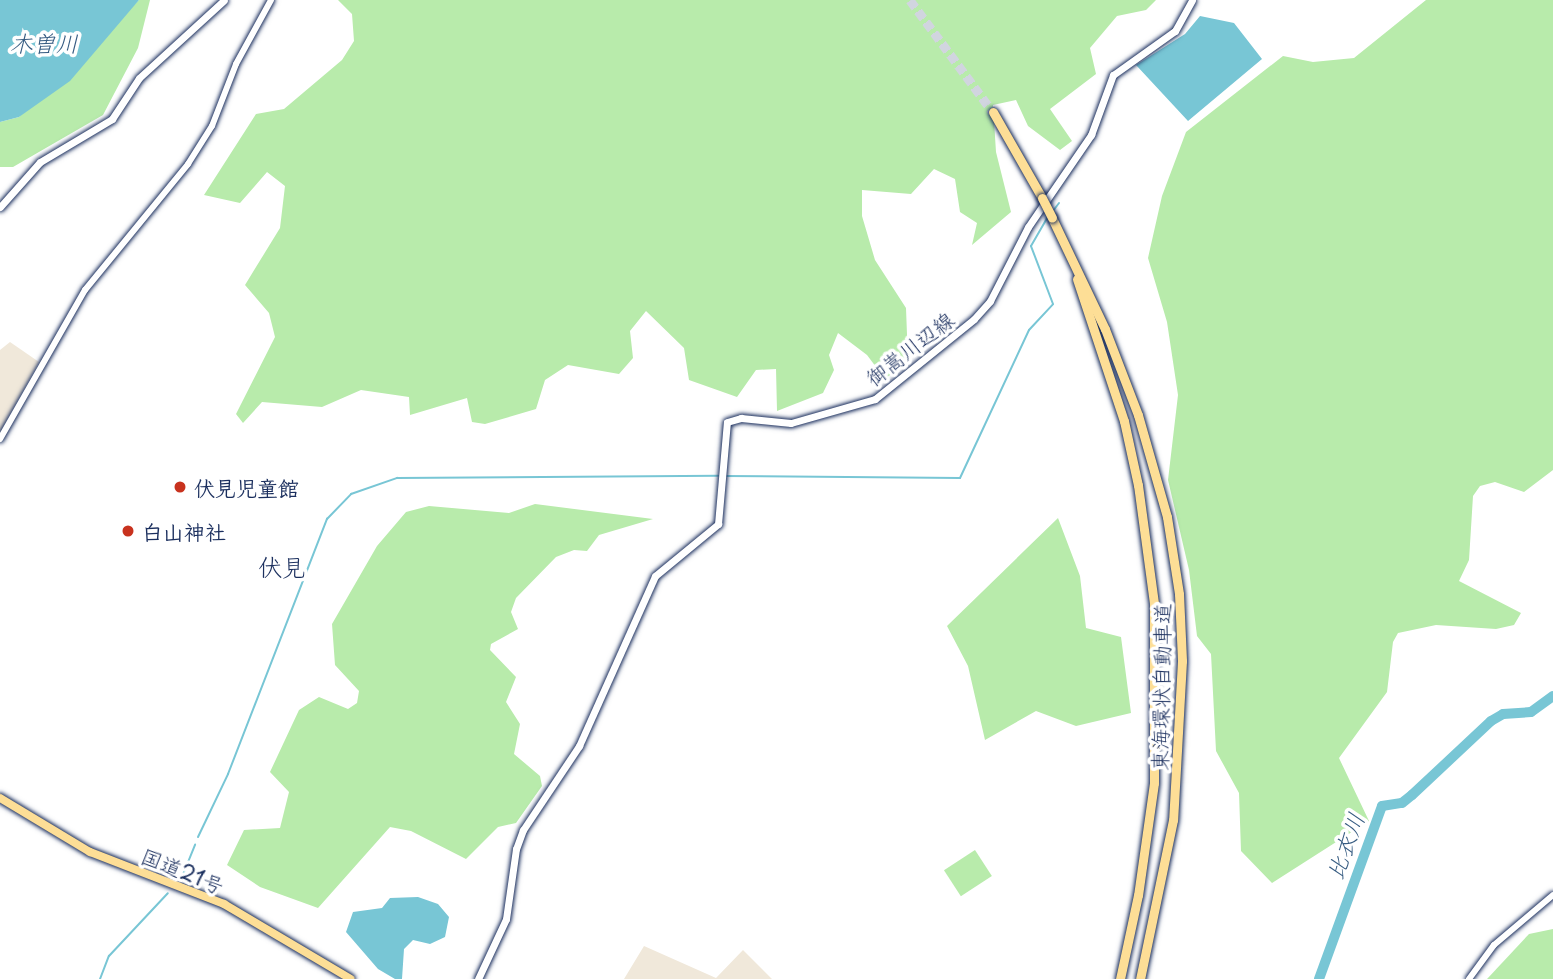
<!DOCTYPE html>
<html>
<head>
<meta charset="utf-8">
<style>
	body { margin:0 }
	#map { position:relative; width:1553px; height:979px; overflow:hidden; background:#fff; font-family:"Playpen Sans","Klee One",sans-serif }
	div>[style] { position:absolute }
	.built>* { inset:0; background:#f0e8da }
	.green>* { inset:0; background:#b8ebab; transform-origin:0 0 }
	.water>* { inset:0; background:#78c6d5 }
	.stream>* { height:2px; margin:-1px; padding:0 1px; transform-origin:1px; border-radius:1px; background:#78c6d5 }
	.river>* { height:10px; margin:-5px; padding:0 5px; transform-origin:5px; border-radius:5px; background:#78c6d5 }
	.motorway-tunnel>* { height:9px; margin-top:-4.5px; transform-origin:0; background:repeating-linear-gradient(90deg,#d1d5df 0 9px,transparent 0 13.5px) }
	.roads { filter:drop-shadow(0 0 2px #1b2f5e) drop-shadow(0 0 2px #1b2f5e) }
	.tertiary>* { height:6px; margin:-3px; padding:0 3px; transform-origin:3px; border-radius:3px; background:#fff }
	.secondary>* { height:7px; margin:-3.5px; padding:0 3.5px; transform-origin:3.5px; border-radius:3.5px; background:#fff }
	.trunk>* { height:8px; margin:-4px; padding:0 4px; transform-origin:4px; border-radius:4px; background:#fdde96 }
	.motorway>* { height:9px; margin:-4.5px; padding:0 4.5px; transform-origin:4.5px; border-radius:4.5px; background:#fdde96 }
	.bridges { filter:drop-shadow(0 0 2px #1b2f5e) drop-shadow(0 0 2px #1b2f5e) }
	.motorway-bridge>* { height:9px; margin:-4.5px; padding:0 4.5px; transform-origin:4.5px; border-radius:4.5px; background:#fdde96 }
	.dots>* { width:19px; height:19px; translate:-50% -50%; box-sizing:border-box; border:4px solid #fff; border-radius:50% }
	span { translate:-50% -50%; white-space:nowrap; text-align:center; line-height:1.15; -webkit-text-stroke:7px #fff; paint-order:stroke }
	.street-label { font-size:21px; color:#1b2f5e }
	.poi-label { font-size:21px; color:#1b2f5e; font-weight:700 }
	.left { translate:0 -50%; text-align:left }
	.water-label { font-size:23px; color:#375c82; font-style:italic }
	.quarter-label { font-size:24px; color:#1b2f5e }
</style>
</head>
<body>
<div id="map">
	<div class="built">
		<i style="clip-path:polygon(10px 342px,39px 362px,0 432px,0 350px)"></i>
		<i style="clip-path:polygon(644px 946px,716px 978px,743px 950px,772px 979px,624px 979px)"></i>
	</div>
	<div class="green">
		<i style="clip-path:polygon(139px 0,150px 0,138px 48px,103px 115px,13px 167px,0 167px,0 122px,19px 117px)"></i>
		<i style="clip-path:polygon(338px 0,1156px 0,1146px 10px,1117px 16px,1090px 48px,1096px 74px,1050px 109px,1072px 141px,1060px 150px,1028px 126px,1016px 100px,993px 105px,996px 152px,1011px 212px,972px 245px,977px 223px,960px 212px,955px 179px,934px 169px,911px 194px,862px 190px,862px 216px,875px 260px,906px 308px,908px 361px,885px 379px,867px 355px,838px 333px,829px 355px,834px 370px,823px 393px,777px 411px,776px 369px,756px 370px,737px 397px,689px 380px,684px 348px,646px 311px,630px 331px,633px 358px,619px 374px,568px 365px,545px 380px,536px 409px,485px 424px,472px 422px,467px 398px,410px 415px,409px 397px,361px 390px,322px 407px,262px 402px,243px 423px,236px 414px,275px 337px,269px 313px,245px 285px,280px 228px,285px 186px,267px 172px,240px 203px,204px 195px,256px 114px,284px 109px,342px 60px,354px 41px,352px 14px)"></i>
		<i style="clip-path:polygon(1426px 0,1553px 0,1553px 470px,1524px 492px,1495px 482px,1480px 486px,1473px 496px,1469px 560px,1459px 581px,1521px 613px,1514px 625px,1496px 629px,1436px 625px,1398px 633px,1393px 642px,1387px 692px,1339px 758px,1369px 821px,1272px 883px,1241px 851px,1239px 793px,1216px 751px,1211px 654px,1197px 636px,1189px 570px,1168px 480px,1178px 395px,1167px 322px,1148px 258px,1162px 196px,1186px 132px,1283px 56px,1313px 62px,1354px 58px)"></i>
		<i style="clip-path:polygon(535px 504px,653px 519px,599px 535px,587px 551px,574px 550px,556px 557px,516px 598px,511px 612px,518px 629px,491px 644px,490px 650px,516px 677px,506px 702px,520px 724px,514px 754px,540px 776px,542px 786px,516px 823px,498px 827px,466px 859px,411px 831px,390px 827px,318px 908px,260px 887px,227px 865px,244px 830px,280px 828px,289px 792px,270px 772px,299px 710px,319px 697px,348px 709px,357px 703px,359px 691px,335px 665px,332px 624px,377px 546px,406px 512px,429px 506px,509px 513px)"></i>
		<i style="clip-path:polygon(1058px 518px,1080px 576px,1086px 628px,1121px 637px,1131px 713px,1076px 726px,1036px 711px,985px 740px,968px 666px,947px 626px)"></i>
		<i style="left:975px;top:850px;width:31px;height:37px;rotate:57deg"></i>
		<i style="clip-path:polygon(1553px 929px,1553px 979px,1487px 979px,1529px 934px)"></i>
	</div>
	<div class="water">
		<i style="clip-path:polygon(0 0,139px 0,70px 81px,19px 117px,0 122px)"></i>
		<i style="clip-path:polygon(1200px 16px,1234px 23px,1262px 59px,1188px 121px,1136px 65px,1185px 34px)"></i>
		<i style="clip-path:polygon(418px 897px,438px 904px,449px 917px,445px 937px,430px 944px,413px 940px,404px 949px,402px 979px,395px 979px,378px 969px,346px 932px,353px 912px,382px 908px,390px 898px)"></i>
	</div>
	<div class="stream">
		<i style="left:1053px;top:211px;width:10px;rotate:-53deg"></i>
		<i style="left:724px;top:476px;width:236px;rotate:0.5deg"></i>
		<i style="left:960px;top:478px;width:163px;rotate:-65deg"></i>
		<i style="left:1029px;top:330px;width:35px;rotate:-47deg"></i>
		<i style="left:1053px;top:304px;width:62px;rotate:-110.8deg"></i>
		<i style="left:1031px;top:246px;width:32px;rotate:-60deg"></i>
		<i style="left:198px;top:837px;width:70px;rotate:-64.5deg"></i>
		<i style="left:228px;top:774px;width:274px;rotate:-68.8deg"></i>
		<i style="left:327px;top:519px;width:35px;rotate:-46deg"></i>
		<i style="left:351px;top:494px;width:49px;rotate:-19.2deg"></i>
		<i style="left:397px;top:478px;width:321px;rotate:-0.4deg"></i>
		<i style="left:182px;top:877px;width:35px;rotate:-68deg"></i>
		<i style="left:100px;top:979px;width:25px;rotate:-69deg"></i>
		<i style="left:109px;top:956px;width:86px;rotate:-46.9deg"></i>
	</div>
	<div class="river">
		<i style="left:1319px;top:979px;width:184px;rotate:-70deg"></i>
		<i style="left:1382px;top:806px;width:20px;rotate:-9deg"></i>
		<i style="left:1402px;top:803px;width:13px;rotate:-39deg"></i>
		<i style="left:1412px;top:795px;width:108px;rotate:-43.1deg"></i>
		<i style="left:1491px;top:721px;width:14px;rotate:-30deg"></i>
		<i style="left:1503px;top:714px;width:28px;rotate:-4deg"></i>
		<i style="left:1531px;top:712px;width:27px;rotate:-36deg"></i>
	</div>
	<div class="motorway-tunnel">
		<i style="left:910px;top:0;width:139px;rotate:53.5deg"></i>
	</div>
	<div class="roads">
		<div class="tertiary">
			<i style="left:0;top:439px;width:172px;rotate:-60.3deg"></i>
			<i style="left:85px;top:290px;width:163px;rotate:-50.7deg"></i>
			<i style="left:188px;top:164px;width:45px;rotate:-57.7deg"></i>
			<i style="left:212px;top:126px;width:66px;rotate:-68.8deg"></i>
			<i style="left:236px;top:64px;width:73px;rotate:-61.3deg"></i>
			<i style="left:1469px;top:979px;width:42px;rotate:-53.7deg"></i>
			<i style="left:1494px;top:945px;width:77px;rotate:-40.3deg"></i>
		</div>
		<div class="secondary">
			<i style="left:0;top:207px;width:60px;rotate:-48.4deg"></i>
			<i style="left:40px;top:162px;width:84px;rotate:-30.8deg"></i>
			<i style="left:112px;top:119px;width:49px;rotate:-56.6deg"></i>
			<i style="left:139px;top:78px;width:115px;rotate:-42.5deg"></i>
			<i style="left:478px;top:979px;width:66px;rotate:-65deg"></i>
			<i style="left:506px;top:919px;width:71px;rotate:-81.9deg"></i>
			<i style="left:516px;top:849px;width:20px;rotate:-70deg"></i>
			<i style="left:523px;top:830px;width:101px;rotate:-56.3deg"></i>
			<i style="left:579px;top:746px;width:186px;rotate:-65.9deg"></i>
			<i style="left:655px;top:576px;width:82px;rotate:-39.5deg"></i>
			<i style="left:718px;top:524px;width:102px;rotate:-85deg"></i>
			<i style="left:727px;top:422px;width:15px;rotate:-16deg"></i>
			<i style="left:741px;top:418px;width:50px;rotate:5.7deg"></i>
			<i style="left:791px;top:423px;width:87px;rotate:-15.9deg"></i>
			<i style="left:875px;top:399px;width:127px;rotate:-38.9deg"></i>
			<i style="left:974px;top:319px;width:24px;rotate:-48deg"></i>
			<i style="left:990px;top:301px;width:83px;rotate:-62.8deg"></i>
			<i style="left:1028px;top:227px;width:112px;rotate:-55.6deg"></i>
			<i style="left:1091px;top:135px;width:64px;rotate:-69.9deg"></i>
			<i style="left:1113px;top:75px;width:76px;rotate:-35.4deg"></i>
			<i style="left:1175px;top:31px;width:35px;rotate:-61deg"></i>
		</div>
		<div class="trunk">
			<i style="left:0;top:798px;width:105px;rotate:31deg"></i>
			<i style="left:90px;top:852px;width:144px;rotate:21.2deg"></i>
			<i style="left:224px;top:904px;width:147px;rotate:30.6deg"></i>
		</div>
		<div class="motorway">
			<i style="left:993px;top:112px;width:99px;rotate:60.3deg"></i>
			<i style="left:1052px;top:218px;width:123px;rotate:64.5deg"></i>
			<i style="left:1105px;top:329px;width:92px;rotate:69deg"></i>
			<i style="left:1138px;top:415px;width:106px;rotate:74.1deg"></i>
			<i style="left:1167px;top:517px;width:78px;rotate:81.1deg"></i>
			<i style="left:1179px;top:594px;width:67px;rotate:87.4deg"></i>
			<i style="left:1182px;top:661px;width:159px;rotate:93.2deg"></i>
			<i style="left:1173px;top:820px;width:162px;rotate:101.7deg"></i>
			<i style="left:1077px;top:279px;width:150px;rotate:71.7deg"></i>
			<i style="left:1124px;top:421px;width:66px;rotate:77.7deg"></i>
			<i style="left:1138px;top:485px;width:120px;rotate:82.3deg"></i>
			<i style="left:1154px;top:604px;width:179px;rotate:90deg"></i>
			<i style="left:1154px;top:783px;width:113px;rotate:98.1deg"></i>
			<i style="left:1138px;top:895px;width:86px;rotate:102.1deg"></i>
		</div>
	</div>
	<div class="bridges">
		<div class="motorway-bridge">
			<i style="left:1042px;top:198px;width:22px;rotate:63deg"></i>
		</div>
	</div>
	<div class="dots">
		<i style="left:180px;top:487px;background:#c8321e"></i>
		<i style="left:128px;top:531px;background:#c8321e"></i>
	</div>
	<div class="street-label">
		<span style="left:909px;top:348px;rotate:-38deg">御嵩川辺線</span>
		<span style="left:1160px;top:687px;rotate:-89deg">東海環状自動車道</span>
		<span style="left:183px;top:870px;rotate:22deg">国道21号</span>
	</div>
	<div class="poi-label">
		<span class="left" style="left:194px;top:487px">伏見児童館</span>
		<span class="left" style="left:142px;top:531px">白山神社</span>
	</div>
	<div class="water-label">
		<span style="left:44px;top:43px">木曽川</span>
		<span style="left:1345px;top:846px;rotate:-70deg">比衣川</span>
	</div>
	<div class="quarter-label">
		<span style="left:282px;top:567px">伏見</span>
	</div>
</div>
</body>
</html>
